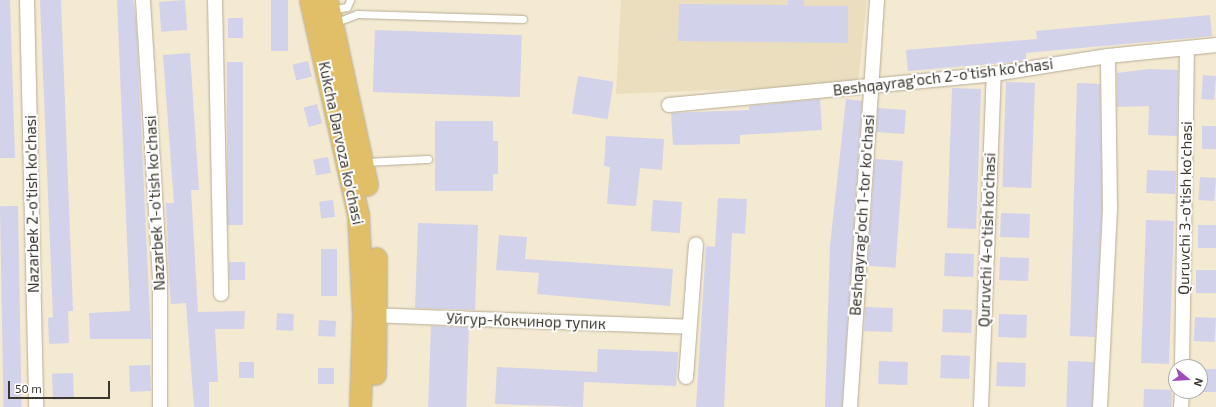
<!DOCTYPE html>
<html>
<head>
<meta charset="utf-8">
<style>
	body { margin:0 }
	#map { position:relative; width:1216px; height:407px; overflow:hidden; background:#f4e9d1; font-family:"Exo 2",sans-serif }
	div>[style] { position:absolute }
	.built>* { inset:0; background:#ebdebf }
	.building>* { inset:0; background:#d2d2eb; transform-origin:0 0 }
	.roads { filter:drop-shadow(0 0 1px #b7ac95) drop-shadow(0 0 1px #b7ac95) }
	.service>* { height:7px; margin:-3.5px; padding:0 3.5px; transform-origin:3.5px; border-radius:3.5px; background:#fff }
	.minor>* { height:14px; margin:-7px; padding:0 7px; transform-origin:7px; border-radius:7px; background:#fff }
	.primary>* { height:21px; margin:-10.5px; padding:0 10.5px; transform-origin:10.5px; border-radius:10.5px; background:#e0bf68 }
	span { translate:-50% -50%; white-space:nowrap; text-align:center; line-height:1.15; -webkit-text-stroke:4px #fff; paint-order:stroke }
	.street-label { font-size:15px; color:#3b372e }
	.north { position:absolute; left:1168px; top:359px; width:40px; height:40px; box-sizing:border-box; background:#fff; border:1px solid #b1afab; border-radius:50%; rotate:108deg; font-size:11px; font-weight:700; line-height:16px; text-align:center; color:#3b372e }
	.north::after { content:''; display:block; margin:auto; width:14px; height:18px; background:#9f4bba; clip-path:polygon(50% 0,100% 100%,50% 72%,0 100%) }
	.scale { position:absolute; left:8px; top:381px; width:102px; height:18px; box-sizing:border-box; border:2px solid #3b372e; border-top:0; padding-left:5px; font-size:12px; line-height:14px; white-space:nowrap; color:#3b372e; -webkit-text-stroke:3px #fff; paint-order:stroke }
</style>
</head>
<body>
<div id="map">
	<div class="built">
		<i style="clip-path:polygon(621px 0,867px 0,858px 84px,616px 94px)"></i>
	</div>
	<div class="building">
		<i style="clip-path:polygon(0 0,10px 0,15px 158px,0 158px)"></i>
		<i style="clip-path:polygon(40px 0,61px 0,73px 311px,68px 311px,69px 343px,49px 344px,48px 318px,53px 317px)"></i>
		<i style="clip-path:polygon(117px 0,133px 0,136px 17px,151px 339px,90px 339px,89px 313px,130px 311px)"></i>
		<i style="left:185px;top:0;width:30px;height:26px;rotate:86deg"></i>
		<i style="left:271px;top:0;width:17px;height:51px"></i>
		<i style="clip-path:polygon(788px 0,804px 0,804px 6px,848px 6px,848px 43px,678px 41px,679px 4px,788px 5px)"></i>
		<i style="clip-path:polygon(1210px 15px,1212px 36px,1026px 53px,1026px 60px,1014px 62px,908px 71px,906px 50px,1037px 39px,1036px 31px)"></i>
		<i style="left:228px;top:18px;width:15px;height:20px"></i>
		<i style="left:375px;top:30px;width:147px;height:62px;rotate:2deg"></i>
		<i style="clip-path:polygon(190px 53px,199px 190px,191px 190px,198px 312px,245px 311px,244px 329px,215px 329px,218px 382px,209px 382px,209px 407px,194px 407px,186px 303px,171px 304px,169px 274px,166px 203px,174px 203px,163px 55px)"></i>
		<i style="left:308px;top:61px;width:16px;height:16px;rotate:76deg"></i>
		<i style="left:227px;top:62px;width:16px;height:163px"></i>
		<i style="clip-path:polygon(1149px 69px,1178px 70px,1177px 136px,1148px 135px,1149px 106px,1117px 107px,1117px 73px)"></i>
		<i style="left:1203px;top:75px;width:13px;height:24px;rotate:4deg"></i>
		<i style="left:578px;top:76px;width:36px;height:38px;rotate:9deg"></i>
		<i style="left:1006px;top:82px;width:29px;height:105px;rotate:2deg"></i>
		<i style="clip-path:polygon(1077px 83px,1100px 84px,1102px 207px,1095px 337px,1070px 336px)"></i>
		<i style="left:952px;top:88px;width:29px;height:140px;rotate:2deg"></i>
		<i style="clip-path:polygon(820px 99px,822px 130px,740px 135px,740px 144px,673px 145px,671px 113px,749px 110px,749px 106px)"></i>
		<i style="clip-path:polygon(846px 99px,862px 101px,842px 407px,825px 407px,830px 246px)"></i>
		<i style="left:317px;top:104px;width:20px;height:14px;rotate:75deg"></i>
		<i style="left:878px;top:108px;width:28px;height:24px;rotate:4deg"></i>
		<i style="clip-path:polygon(435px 121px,493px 121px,493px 141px,498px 141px,498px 174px,493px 174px,493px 191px,435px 191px)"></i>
		<i style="left:1202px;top:126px;width:14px;height:23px"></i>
		<i style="clip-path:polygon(606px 136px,664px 139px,662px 170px,640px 168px,636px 206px,607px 204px,610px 167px,604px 166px)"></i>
		<i style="left:328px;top:157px;width:16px;height:15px;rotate:79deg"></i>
		<i style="left:875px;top:159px;width:28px;height:107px;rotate:4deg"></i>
		<i style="left:1147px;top:170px;width:29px;height:23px;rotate:2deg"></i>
		<i style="left:1200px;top:177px;width:16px;height:23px;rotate:4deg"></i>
		<i style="clip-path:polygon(718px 198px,747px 199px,745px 234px,732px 233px,724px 407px,696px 407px,706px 246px,715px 247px)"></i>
		<i style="left:333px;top:200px;width:17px;height:14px;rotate:83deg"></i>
		<i style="left:653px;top:200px;width:29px;height:31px;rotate:4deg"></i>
		<i style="left:18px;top:206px;width:201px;height:18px;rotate:89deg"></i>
		<i style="left:1001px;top:213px;width:29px;height:24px;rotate:2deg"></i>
		<i style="left:1146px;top:220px;width:28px;height:143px;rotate:2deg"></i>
		<i style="left:418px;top:223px;width:60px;height:85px;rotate:2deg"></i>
		<i style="left:1198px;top:225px;width:18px;height:23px"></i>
		<i style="clip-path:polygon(499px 235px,527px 237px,525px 259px,673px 269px,670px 306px,537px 294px,539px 273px,496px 270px)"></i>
		<i style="left:321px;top:249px;width:16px;height:47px"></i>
		<i style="left:945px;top:253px;width:29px;height:23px;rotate:2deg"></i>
		<i style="left:1000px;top:257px;width:29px;height:23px;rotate:2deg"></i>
		<i style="left:229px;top:262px;width:16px;height:18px"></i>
		<i style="left:1196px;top:270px;width:20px;height:23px"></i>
		<i style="left:865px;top:307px;width:28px;height:24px;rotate:2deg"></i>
		<i style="left:943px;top:309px;width:29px;height:23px;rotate:2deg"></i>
		<i style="left:277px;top:313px;width:17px;height:17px;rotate:3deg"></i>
		<i style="left:999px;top:314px;width:28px;height:23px;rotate:2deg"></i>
		<i style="left:1195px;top:317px;width:21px;height:24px;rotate:3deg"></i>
		<i style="left:319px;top:320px;width:17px;height:16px;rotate:3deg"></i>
		<i style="left:431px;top:326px;width:38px;height:81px;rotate:2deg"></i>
		<i style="clip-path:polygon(598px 349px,678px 352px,676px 386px,584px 382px,583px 407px,495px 404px,497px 367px,597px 372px)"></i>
		<i style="left:941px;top:355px;width:29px;height:23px;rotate:2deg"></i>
		<i style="left:879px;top:361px;width:29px;height:23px;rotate:2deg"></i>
		<i style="left:1068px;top:361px;width:26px;height:46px;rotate:2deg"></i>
		<i style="left:239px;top:362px;width:15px;height:16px"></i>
		<i style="left:997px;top:362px;width:29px;height:24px;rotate:2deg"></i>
		<i style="left:150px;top:365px;width:26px;height:21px;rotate:88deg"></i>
		<i style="left:318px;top:368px;width:16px;height:16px"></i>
		<i style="left:1200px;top:369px;width:16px;height:23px"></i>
		<i style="left:73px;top:373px;width:26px;height:21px;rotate:88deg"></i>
		<i style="left:1144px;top:389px;width:28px;height:18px;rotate:2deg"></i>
	</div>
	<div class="roads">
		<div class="service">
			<i style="left:331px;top:10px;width:16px;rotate:-11deg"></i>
			<i style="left:347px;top:7px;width:8px;rotate:-67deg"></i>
			<i style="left:334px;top:23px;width:25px;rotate:-21deg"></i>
			<i style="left:357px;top:14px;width:166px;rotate:1.7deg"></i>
			<i style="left:364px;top:162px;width:64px;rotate:-2.7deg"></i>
		</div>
		<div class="minor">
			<i style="left:27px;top:0;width:407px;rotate:88.7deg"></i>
			<i style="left:143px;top:0;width:277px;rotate:86.5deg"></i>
			<i style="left:160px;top:276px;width:131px;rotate:90deg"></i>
			<i style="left:215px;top:0;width:294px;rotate:88.8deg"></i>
			<i style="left:669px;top:105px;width:326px;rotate:-5.4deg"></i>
			<i style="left:994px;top:74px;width:115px;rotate:-9deg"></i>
			<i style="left:1108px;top:56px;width:109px;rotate:-5.8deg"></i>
			<i style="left:368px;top:315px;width:321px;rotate:2.1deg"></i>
			<i style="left:1182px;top:367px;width:319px;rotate:-89.1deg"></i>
			<i style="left:686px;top:377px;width:133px;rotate:-85.7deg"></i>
			<i style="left:850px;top:407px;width:408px;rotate:-86.2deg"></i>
			<i style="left:981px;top:407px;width:333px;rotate:-87.8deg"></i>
			<i style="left:1100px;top:407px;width:200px;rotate:-87.1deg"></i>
			<i style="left:1110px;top:207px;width:151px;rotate:-90.8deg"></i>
			<i style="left:1181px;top:407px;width:16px;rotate:-86deg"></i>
		</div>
		<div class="primary">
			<i style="left:310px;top:0;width:219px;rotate:77.4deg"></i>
			<i style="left:358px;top:214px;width:101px;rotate:87.2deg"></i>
			<i style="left:363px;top:315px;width:92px;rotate:91.9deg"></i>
			<i style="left:327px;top:0;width:189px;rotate:77.8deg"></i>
			<i style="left:375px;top:374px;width:116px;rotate:-89.5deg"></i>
		</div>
	</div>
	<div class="street-label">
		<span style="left:943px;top:77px;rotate:-7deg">Beshqayrag'och 2-o'tish ko'chasi</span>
		<span style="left:341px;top:143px;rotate:78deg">Kukcha Darvoza ko'chasi</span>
		<span style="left:155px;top:203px;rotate:-93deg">Nazarbek 1-o'tish ko'chasi</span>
		<span style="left:32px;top:204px;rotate:-91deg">Nazarbek 2-o'tish ko'chasi</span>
		<span style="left:1185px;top:208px;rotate:-89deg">Quruvchi 3-o'tish ko'chasi</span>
		<span style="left:862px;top:215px;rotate:-86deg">Beshqayrag'och 1-tor ko'chasi</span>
		<span style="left:987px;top:240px;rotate:-88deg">Quruvchi 4-o'tish ko'chasi</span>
		<span style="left:526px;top:321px;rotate:2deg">Уйгур-Кокчинор тупик</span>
	</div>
	<div class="north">N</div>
	<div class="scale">50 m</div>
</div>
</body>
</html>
